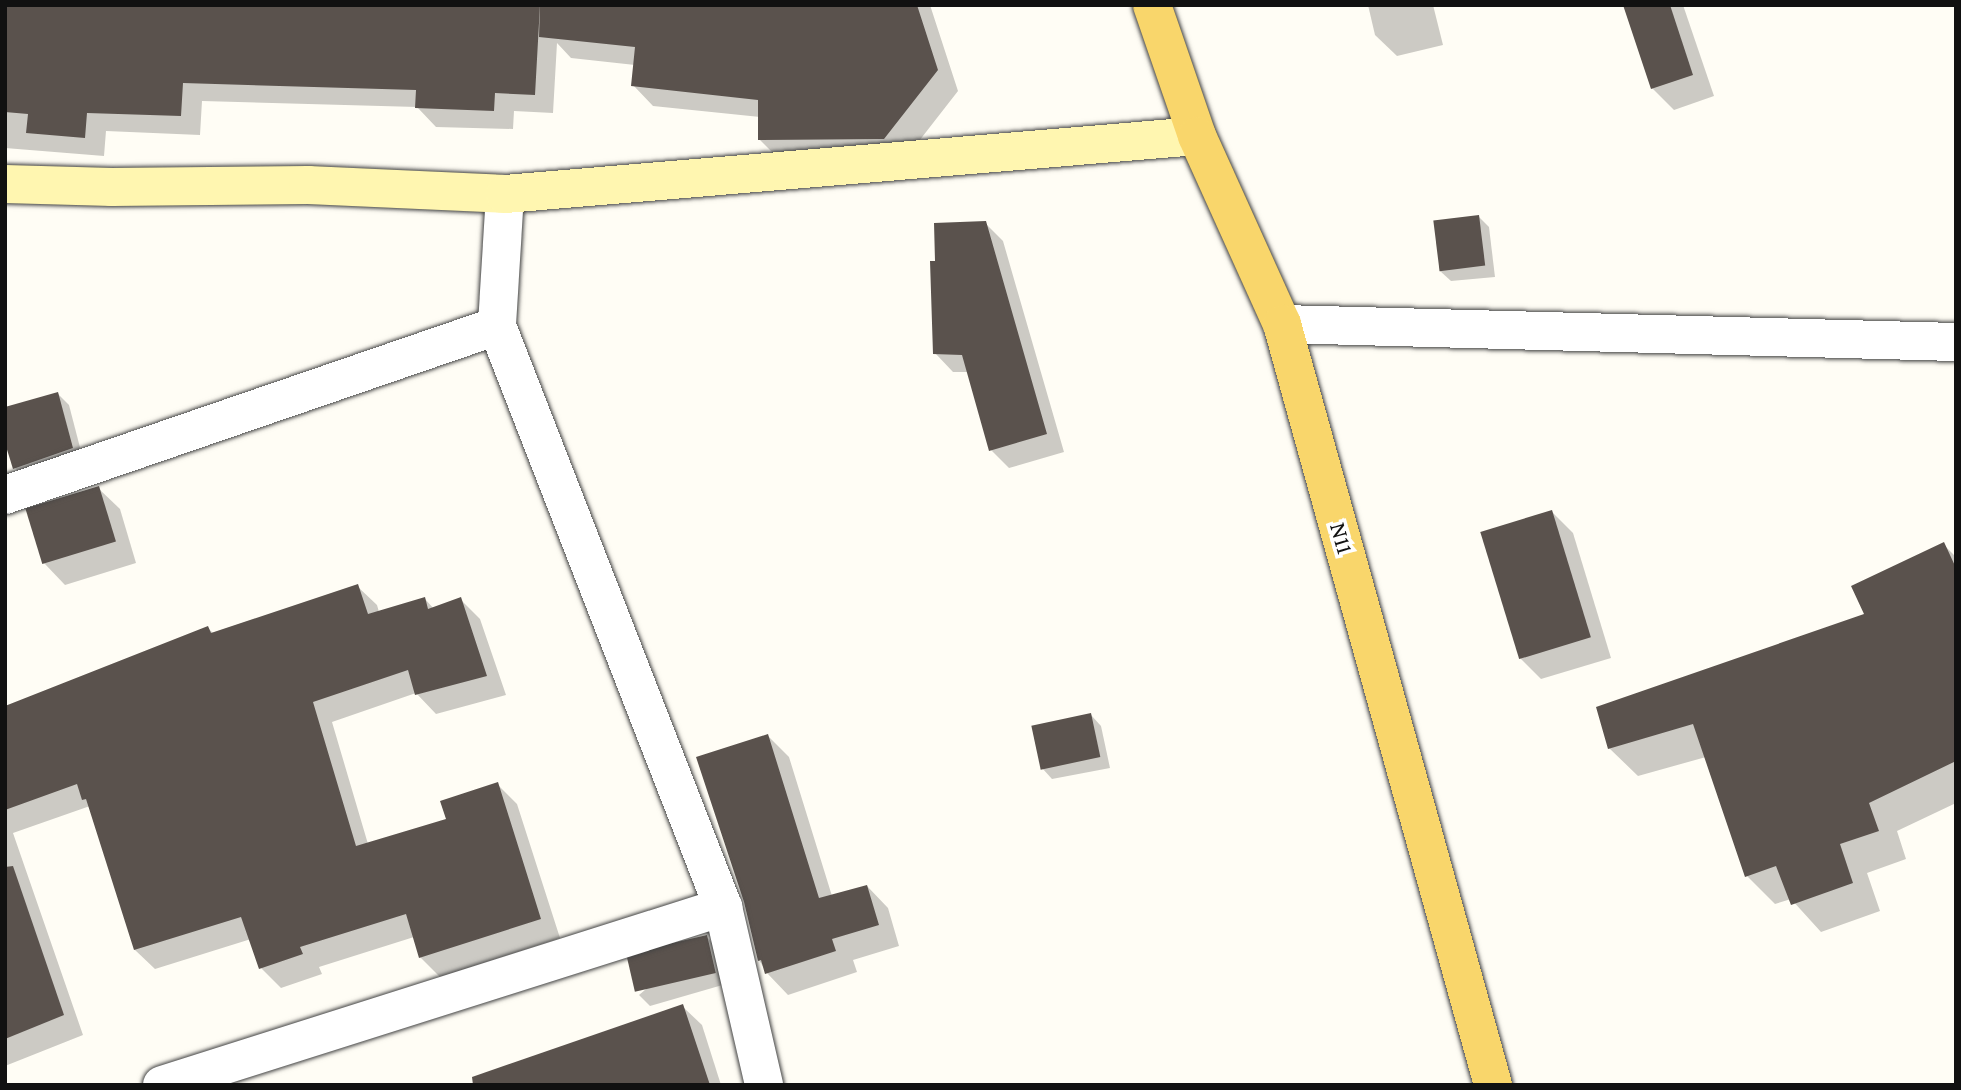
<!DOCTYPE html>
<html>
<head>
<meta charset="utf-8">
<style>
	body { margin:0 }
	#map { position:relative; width:1961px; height:1090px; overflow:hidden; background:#fffdf5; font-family:"Crimson Pro",serif }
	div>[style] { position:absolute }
	.shadow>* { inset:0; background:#0003 }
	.building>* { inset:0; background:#5a524d; transform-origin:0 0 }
	.roads { filter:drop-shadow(0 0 2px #444) drop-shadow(0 0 2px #444) }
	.street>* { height:38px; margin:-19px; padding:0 19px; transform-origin:19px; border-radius:19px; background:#fff }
	.secondary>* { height:38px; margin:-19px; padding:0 19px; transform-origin:19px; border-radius:19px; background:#fff6b0 }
	.primary>* { height:38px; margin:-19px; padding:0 19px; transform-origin:19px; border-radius:19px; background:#f9d66b }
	span { translate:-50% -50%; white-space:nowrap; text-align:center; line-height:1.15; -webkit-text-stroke:7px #fff; paint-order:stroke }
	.street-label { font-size:24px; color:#111 }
	.frame { position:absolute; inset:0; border:7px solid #111; pointer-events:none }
</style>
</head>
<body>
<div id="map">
	<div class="shadow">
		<i style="clip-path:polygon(5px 5px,930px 5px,958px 91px,905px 159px,780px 160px,760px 140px,760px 117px,653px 106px,633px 85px,635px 65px,571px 58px,557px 43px,553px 113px,514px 111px,513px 129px,436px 127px,417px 107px,202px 101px,200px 135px,106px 131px,104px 156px,5px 148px)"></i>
		<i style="clip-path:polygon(1368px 5px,1433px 5px,1443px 45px,1397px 56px,1375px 35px)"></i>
		<i style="clip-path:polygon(1625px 5px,1683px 5px,1714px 96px,1674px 110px,1652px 88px)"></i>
		<i style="clip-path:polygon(1478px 216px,1489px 227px,1495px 277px,1451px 281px,1440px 271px)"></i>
		<i style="clip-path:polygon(985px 223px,1003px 241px,1064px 452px,1009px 468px,991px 450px,969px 372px,953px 372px,935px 353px)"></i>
		<i style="clip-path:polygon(58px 394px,69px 405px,83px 459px,26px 479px,15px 468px)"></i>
		<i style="clip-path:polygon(98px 488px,120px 509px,136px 563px,65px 585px,44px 563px)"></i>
		<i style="clip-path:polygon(1552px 512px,1573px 533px,1611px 658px,1541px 679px,1520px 658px)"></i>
		<i style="clip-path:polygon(1943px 544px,1956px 557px,1956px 803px,1897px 831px,1906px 859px,1867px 873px,1880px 911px,1821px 932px,1791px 899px,1775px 904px,1747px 876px,1706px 757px,1638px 776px,1609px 748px,1866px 615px)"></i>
		<i style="clip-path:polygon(357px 586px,377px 605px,379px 612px,425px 599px,434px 609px,460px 599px,480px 619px,506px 695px,436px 714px,416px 693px,332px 722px,368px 844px,448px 820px,497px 784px,517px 804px,560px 938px,440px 977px,420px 957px,414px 937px,319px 967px,322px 974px,281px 988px,261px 968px,251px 939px,155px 969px,135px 950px,90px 806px,13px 833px,83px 1035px,5px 1066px,5px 708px,208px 628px,214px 634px)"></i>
		<i style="clip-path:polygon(1091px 715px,1101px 726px,1110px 768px,1052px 779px,1042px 768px)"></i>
		<i style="clip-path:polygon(768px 736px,789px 757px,832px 896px,867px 886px,888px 908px,899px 946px,853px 960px,857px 972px,788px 995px,767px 973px,759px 960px)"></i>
		<i style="clip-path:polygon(707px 937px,717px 948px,726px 984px,650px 1006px,639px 995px)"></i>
		<i style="clip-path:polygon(682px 1006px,702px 1025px,721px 1085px,530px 1085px)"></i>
	</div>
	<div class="building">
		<i style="clip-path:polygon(5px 5px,540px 5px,535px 95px,495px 93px,494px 111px,415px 108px,416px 90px,183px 83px,181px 116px,87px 113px,85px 138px,26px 133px,28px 114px,5px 112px)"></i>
		<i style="clip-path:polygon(540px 5px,917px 5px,938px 70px,884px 139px,758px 140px,758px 100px,631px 86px,635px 47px,539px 37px)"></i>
		<i style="clip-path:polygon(1623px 5px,1670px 5px,1693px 75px,1651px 89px)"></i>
		<i style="left:1479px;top:215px;width:51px;height:46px;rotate:83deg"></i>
		<i style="clip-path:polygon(986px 221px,1047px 434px,989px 451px,962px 355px,933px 354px,930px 261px,935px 261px,934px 223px)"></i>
		<i style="clip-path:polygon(58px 392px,73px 448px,13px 469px,5px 443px,5px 407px)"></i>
		<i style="left:99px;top:486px;width:58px;height:77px;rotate:73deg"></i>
		<i style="left:1552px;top:510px;width:133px;height:75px;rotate:73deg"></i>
		<i style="clip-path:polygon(1944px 542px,1956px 568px,1956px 761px,1869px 803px,1879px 831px,1840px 844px,1853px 883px,1791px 905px,1776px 866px,1745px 877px,1693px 724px,1608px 749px,1596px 707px,1864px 614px,1851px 586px)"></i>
		<i style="clip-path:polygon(358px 584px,368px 614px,425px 597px,428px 609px,461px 597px,487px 676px,415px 695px,408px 670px,313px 702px,356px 846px,446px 819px,440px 801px,498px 782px,541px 919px,419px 958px,406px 914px,300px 947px,303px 954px,259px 969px,241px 917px,134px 950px,86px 799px,82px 800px,77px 784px,5px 810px,5px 706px,208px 626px,211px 633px)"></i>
		<i style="left:1091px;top:713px;width:45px;height:61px;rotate:78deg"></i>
		<i style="clip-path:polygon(768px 734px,819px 898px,867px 885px,879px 925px,832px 939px,836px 951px,765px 974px,761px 960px,758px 961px,744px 902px,696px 757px)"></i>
		<i style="clip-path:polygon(13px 866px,64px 1015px,5px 1039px,5px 867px)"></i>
		<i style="left:707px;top:935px;width:39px;height:83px;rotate:77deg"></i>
		<i style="clip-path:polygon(683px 1004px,710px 1085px,473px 1085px,472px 1077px)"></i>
	</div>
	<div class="roads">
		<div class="street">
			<i style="left:505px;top:194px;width:132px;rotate:93.5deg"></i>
			<i style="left:497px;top:326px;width:623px;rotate:68.74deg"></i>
			<i style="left:723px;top:907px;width:183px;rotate:77deg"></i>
			<i style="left:1282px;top:324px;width:674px;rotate:1.53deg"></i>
			<i style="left:5px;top:495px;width:520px;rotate:-18.96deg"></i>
			<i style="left:162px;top:1085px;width:589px;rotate:-17.6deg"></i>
		</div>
		<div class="secondary">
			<i style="left:5px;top:184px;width:107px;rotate:1.6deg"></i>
			<i style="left:112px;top:187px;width:196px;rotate:-0.6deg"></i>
			<i style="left:308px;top:185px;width:197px;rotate:2.6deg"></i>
			<i style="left:505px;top:194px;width:694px;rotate:-4.79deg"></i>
		</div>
		<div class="primary">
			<i style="left:1152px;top:5px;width:139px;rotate:71deg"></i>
			<i style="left:1197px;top:136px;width:206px;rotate:65.7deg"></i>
			<i style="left:1282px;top:324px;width:790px;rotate:74.5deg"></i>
		</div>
	</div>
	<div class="street-label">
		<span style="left:1342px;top:538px;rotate:74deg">N11</span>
	</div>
	<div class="frame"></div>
</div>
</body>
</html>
